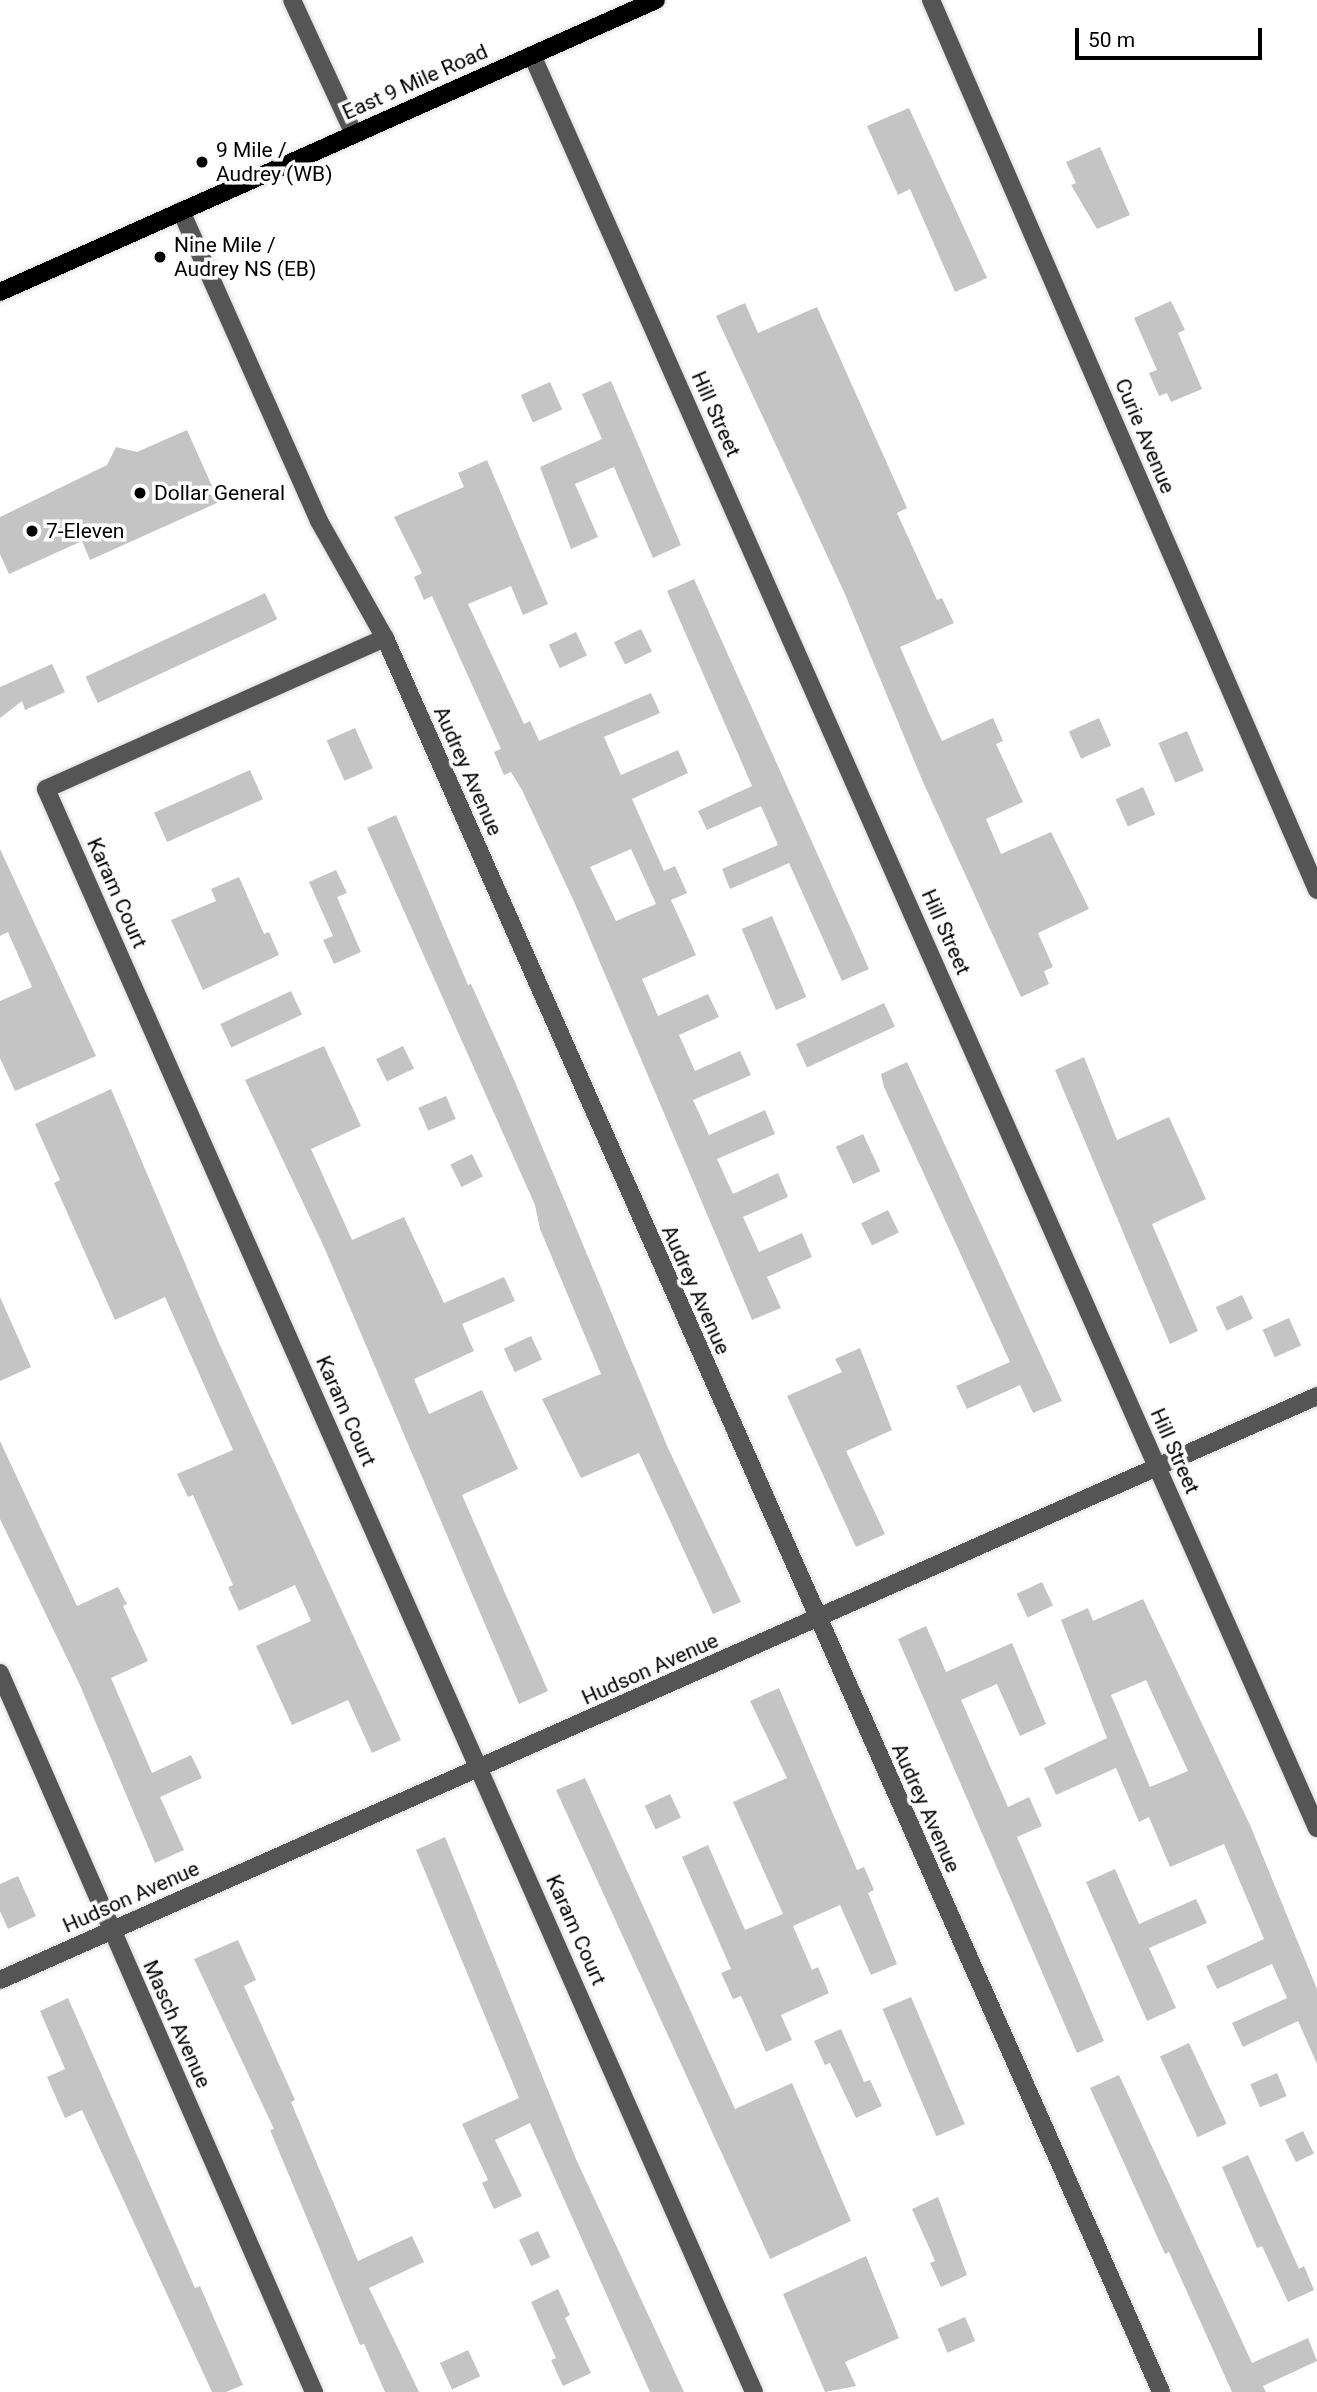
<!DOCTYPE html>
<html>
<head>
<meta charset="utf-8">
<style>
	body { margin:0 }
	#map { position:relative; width:1317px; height:2392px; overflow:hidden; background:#fff; font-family:Roboto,sans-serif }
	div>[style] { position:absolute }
	.building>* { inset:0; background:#c4c4c4; transform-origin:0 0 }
	.roads { filter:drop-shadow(0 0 2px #dbdbdb) drop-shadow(0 0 2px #dbdbdb) }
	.minor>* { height:18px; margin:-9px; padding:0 9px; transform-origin:9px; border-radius:9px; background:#555 }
	.major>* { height:18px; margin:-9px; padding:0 9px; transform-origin:9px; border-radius:9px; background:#000 }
	.dots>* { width:19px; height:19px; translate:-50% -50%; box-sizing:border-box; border:4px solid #fff; border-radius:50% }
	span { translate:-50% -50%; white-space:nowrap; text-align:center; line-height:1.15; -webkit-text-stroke:7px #fff; paint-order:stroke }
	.street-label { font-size:21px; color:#000 }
	.poi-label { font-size:21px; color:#000 }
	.left { translate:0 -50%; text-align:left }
	.scale { position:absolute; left:1075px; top:28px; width:187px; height:32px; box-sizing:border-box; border:4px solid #000; border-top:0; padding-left:9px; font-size:21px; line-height:24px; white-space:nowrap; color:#000; -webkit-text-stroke:5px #fff; paint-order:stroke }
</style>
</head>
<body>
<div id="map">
	<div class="building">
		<i style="clip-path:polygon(909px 108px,987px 278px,955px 292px,910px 189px,898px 195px,867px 126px)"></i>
		<i style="clip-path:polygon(1100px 147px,1130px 215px,1097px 229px,1071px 185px,1076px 183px,1066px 162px)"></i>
		<i style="clip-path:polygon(1171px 301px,1185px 330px,1178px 333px,1202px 389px,1171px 402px,1167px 393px,1159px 396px,1149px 373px,1157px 370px,1134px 318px)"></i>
		<i style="clip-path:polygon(745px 303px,758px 333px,817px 307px,907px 508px,897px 513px,937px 600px,942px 598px,954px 623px,900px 647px,929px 713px,942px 741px,993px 718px,1003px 741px,996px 744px,1023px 802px,986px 819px,1001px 854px,1051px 832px,1089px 909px,1038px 933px,1053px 967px,1044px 971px,1049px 984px,1021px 997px,923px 782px,844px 592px,716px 316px)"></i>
		<i style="clip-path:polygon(611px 381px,681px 545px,653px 558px,614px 467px,575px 484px,598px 537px,571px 549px,540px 467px,602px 439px,582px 394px)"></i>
		<i style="left:550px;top:382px;width:30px;height:32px;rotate:66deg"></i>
		<i style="clip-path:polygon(187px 430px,219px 502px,90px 560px,82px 541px,9px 574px,0 554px,0 517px,107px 465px,116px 447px,137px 452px)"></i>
		<i style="clip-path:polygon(evenodd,487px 460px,548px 604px,523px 615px,511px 586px,468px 604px,524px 724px,530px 721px,539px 741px,651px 693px,660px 713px,604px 737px,621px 775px,678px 750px,688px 773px,632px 799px,664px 871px,675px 866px,687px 893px,671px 900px,696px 955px,642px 979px,658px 1016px,708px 994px,719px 1017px,679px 1035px,695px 1071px,740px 1051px,751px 1075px,693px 1100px,709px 1135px,765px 1110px,775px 1134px,717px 1159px,733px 1194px,778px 1173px,788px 1197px,743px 1217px,759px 1252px,802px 1233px,812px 1257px,767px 1277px,781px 1308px,752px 1320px,575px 904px,522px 790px,511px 772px,504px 775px,494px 752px,501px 749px,432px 596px,424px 600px,414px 577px,422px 573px,394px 517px,464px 487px,458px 473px,487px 460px,631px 849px,656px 904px,616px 921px,590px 867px,631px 849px)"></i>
		<i style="clip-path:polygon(694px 579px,869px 969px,842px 981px,789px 863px,730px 889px,722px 869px,778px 845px,761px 806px,707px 830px,698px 811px,752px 786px,667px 591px)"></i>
		<i style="left:265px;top:593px;width:29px;height:198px;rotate:65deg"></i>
		<i style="left:641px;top:629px;width:25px;height:30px;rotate:64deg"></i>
		<i style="left:576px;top:632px;width:26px;height:30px;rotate:65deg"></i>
		<i style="clip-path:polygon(52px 664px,65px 692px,25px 710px,22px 701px,0 718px,0 687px)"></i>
		<i style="left:1099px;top:718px;width:30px;height:33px;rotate:66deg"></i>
		<i style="left:355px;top:728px;width:44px;height:31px;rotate:66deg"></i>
		<i style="left:1187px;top:731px;width:43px;height:31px;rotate:67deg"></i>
		<i style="left:250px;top:770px;width:32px;height:105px;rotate:66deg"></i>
		<i style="left:1143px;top:787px;width:30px;height:30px;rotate:66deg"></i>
		<i style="clip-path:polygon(396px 815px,468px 985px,471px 984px,515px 1082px,668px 1448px,741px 1602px,713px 1614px,639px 1453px,581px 1478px,542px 1399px,601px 1374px,540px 1229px,535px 1205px,367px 828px)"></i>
		<i style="clip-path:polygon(0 849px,96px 1056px,15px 1091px,0 1058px,0 1001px,32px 987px,8px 932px,0 936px)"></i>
		<i style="clip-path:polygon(336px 870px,347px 893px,337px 897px,361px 952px,334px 964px,323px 940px,333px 936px,309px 882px)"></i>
		<i style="clip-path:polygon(239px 877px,264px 934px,269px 932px,279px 955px,203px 990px,171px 920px,216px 901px,211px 889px)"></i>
		<i style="left:772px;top:916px;width:88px;height:33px;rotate:67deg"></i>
		<i style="left:291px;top:991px;width:26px;height:78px;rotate:65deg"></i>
		<i style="left:884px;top:1003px;width:26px;height:97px;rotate:65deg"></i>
		<i style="clip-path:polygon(324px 1046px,361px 1126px,311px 1149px,352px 1240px,404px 1217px,444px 1303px,504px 1277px,515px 1301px,462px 1324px,474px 1351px,414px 1379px,429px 1414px,482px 1390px,518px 1469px,462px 1495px,548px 1691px,519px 1704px,324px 1247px,245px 1080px)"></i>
		<i style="left:403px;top:1046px;width:25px;height:30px;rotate:64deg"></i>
		<i style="clip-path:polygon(1084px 1057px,1117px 1140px,1169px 1117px,1206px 1199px,1152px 1224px,1198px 1331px,1170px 1344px,1055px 1070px)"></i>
		<i style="clip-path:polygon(907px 1062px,1062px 1401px,1033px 1413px,1020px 1385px,967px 1409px,956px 1386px,1010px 1362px,884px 1087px,881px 1074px)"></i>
		<i style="clip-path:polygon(111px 1089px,219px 1343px,401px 1740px,372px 1753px,348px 1700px,292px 1725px,256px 1646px,311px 1621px,295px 1585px,239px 1611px,228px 1587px,233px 1585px,193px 1495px,188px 1497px,177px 1474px,233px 1450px,165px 1297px,115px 1320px,54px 1183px,60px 1180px,35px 1124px)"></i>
		<i style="left:446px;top:1096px;width:25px;height:30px;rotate:67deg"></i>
		<i style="left:863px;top:1134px;width:41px;height:30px;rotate:65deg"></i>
		<i style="left:472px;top:1154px;width:25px;height:24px;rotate:64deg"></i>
		<i style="left:888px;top:1210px;width:25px;height:30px;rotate:64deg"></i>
		<i style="left:1242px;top:1295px;width:26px;height:29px;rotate:65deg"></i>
		<i style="clip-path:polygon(0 1297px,31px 1367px,0 1381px)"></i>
		<i style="left:1289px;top:1318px;width:30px;height:29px;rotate:66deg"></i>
		<i style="left:531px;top:1336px;width:26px;height:30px;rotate:65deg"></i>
		<i style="clip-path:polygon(860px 1348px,892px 1430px,846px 1451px,885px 1534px,856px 1547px,787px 1396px,842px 1372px,835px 1359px)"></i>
		<i style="clip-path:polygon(0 1441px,77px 1606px,118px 1587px,127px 1604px,123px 1606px,148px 1661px,111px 1678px,152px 1773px,191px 1755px,202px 1778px,160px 1797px,184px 1850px,155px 1863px,79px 1683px,0 1519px)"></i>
		<i style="left:1042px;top:1582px;width:26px;height:28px;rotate:65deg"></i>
		<i style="clip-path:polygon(evenodd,1143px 1599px,1250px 1825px,1317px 1989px,1317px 2064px,1298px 2021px,1243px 2047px,1232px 2023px,1287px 1998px,1272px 1964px,1217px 1989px,1206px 1966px,1264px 1939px,1224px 1844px,1170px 1867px,1149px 1817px,1139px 1822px,1116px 1768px,1056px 1795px,1044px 1768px,1107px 1738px,1061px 1620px,1088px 1608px,1093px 1621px,1143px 1599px,1146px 1680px,1188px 1771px,1150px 1787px,1111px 1695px,1146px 1680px)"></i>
		<i style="clip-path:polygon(926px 1626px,946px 1672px,1012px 1643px,1046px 1724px,1020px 1736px,997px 1684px,961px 1700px,1008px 1807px,1029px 1797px,1042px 1826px,1017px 1837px,1104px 2041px,1077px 2053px,898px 1639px)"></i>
		<i style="clip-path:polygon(779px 1688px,857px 1870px,864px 1867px,874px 1890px,868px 1893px,897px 1964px,871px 1975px,840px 1905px,793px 1926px,812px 1970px,818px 1967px,829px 1993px,781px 2015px,792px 2040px,766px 2052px,741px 1996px,733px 1999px,721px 1973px,731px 1969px,682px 1857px,708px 1845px,745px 1930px,783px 1914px,733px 1802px,787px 1778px,750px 1701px)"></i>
		<i style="clip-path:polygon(585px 1778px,735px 2109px,792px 2083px,851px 2221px,770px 2259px,556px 1790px)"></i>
		<i style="left:670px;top:1794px;width:26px;height:28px;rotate:65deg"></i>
		<i style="clip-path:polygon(445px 1837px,576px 2159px,684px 2392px,650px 2392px,530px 2123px,495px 2140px,522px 2196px,494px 2209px,482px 2183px,488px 2180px,462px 2124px,519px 2098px,416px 1850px)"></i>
		<i style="clip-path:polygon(1115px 1869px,1139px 1924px,1196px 1899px,1207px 1923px,1149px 1948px,1176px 2008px,1147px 2021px,1086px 1882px)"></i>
		<i style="clip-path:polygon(18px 1876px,36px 1916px,8px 1929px,0 1911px,0 1884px)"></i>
		<i style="clip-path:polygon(238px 1940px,256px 1980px,244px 1986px,295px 2100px,291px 2102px,358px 2261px,412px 2236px,424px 2262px,369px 2288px,419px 2392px,385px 2392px,364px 2344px,360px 2345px,270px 2130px,274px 2129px,194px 1959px)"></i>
		<i style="left:911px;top:1997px;width:138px;height:31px;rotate:67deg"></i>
		<i style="clip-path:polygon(68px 1998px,195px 2288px,200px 2286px,243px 2385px,226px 2392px,212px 2392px,82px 2110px,65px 2118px,47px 2077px,65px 2069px,40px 2011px)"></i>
		<i style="clip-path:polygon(841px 2029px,864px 2082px,870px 2080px,882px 2106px,856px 2118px,830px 2063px,825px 2065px,814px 2041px)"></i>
		<i style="left:1189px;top:2043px;width:89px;height:32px;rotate:65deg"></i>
		<i style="left:1277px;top:2073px;width:25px;height:29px;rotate:67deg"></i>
		<i style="clip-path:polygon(1119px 2075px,1252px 2363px,1308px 2338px,1317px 2361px,1263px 2386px,1266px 2392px,1232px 2392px,1169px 2252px,1165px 2254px,1090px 2088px)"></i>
		<i style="left:1303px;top:2131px;width:25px;height:20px;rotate:64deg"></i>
		<i style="clip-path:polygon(1248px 2155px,1299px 2269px,1304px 2266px,1314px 2290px,1288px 2302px,1262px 2246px,1257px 2248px,1222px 2167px)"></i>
		<i style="clip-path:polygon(938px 2197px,967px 2275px,941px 2287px,930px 2263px,935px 2261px,912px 2209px)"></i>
		<i style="left:538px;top:2231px;width:29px;height:21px;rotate:65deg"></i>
		<i style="clip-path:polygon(866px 2256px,899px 2338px,845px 2362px,856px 2386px,825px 2392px,783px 2294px)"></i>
		<i style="clip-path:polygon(558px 2289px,570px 2315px,565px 2318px,591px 2373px,563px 2386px,551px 2360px,556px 2358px,531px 2302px)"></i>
		<i style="left:965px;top:2317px;width:26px;height:30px;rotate:67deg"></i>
		<i style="left:468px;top:2350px;width:29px;height:31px;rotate:65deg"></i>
	</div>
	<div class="roads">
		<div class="minor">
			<i style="left:292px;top:0;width:148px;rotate:65.2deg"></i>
			<i style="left:931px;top:0;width:970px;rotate:66.55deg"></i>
			<i style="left:532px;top:55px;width:1939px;rotate:66.12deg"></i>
			<i style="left:181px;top:211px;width:339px;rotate:66deg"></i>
			<i style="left:319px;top:521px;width:134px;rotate:60.6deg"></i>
			<i style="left:385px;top:638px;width:1918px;rotate:66.13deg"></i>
			<i style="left:385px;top:638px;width:371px;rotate:156deg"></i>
			<i style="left:46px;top:789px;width:1752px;rotate:66.17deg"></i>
			<i style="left:0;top:1673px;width:785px;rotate:66.41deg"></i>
			<i style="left:0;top:1980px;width:1441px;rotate:-23.91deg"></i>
		</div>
		<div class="major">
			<i style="left:0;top:292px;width:718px;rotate:-23.99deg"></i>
		</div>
	</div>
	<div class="dots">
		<i style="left:202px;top:162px;background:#000"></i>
		<i style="left:160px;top:257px;background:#000"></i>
		<i style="left:140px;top:493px;background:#000"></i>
		<i style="left:32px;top:531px;background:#000"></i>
	</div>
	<div class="street-label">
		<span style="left:415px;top:82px;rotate:-24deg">East 9 Mile Road</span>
		<span style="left:716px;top:414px;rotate:66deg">Hill Street</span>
		<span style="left:1145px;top:436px;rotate:67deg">Curie Avenue</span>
		<span style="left:468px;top:771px;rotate:66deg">Audrey Avenue</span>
		<span style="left:117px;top:893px;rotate:66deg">Karam Court</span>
		<span style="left:946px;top:932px;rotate:66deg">Hill Street</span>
		<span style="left:696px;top:1290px;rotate:66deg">Audrey Avenue</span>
		<span style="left:346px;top:1411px;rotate:66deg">Karam Court</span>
		<span style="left:1175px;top:1451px;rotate:66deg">Hill Street</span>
		<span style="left:650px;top:1669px;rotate:-24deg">Hudson Avenue</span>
		<span style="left:926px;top:1808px;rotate:66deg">Audrey Avenue</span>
		<span style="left:131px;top:1897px;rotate:-24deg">Hudson Avenue</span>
		<span style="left:576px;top:1930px;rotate:66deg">Karam Court</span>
		<span style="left:177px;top:2024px;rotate:66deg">Masch Avenue</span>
	</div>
	<div class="poi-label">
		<span class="left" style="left:216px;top:162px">9 Mile /<br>Audrey (WB)</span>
		<span class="left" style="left:174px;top:257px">Nine Mile /<br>Audrey NS (EB)</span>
		<span class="left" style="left:154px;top:493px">Dollar General</span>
		<span class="left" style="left:46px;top:531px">7-Eleven</span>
	</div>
	<div class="scale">50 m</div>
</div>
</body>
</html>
